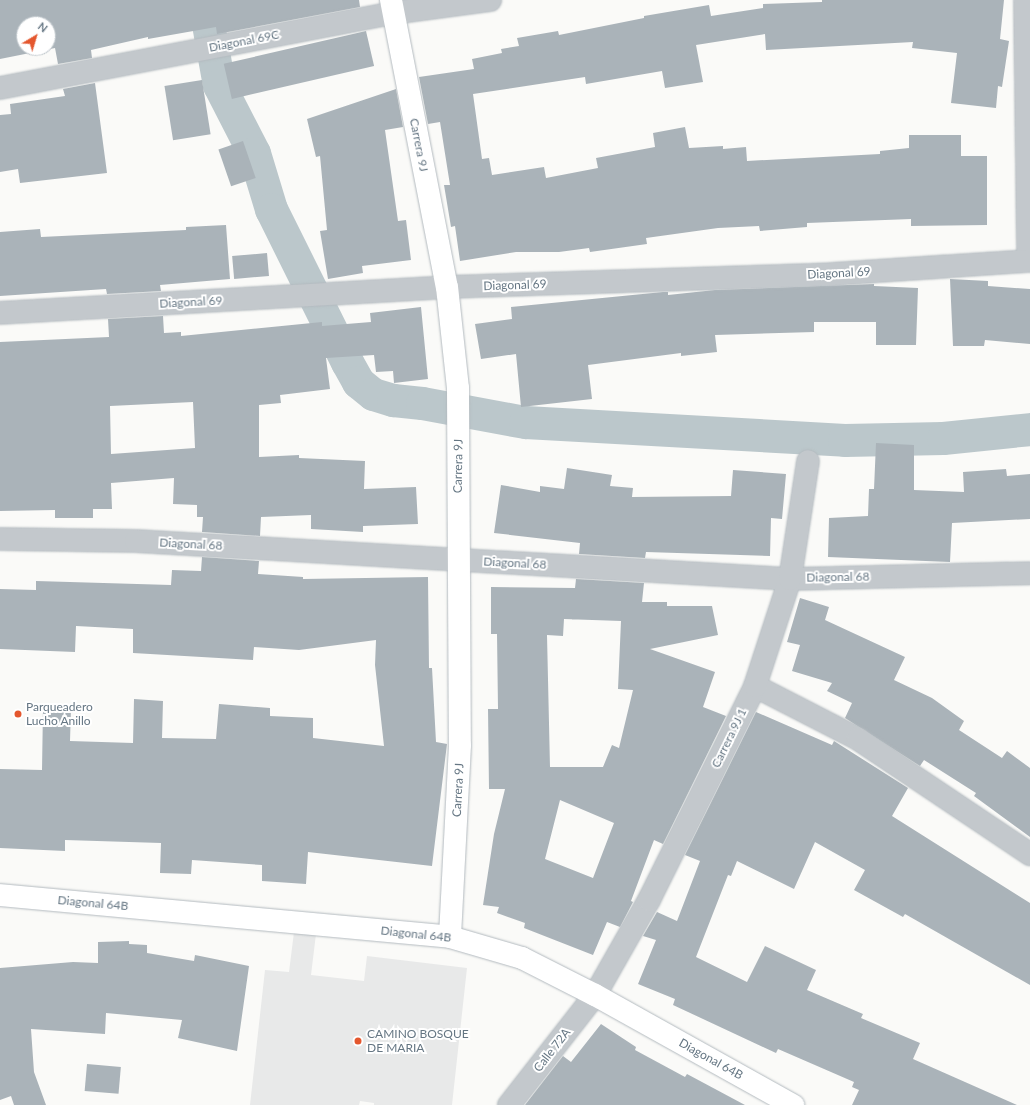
<!DOCTYPE html>
<html>
<head>
<meta charset="utf-8">
<style>
	body { margin:0 }
	#map { position:relative; width:1030px; height:1105px; overflow:hidden; background:#fafaf8; font-family:Lato,sans-serif }
	div>[style] { position:absolute }
	.built>* { inset:0; background:#e8e9e9 }
	.canal>* { height:33px; margin:-16.5px; padding:0 16.5px; transform-origin:16.5px; border-radius:16.5px; background:#bbc7cb }
	.building>* { inset:0; background:#aab3b9; transform-origin:0 0 }
	.roads { filter:drop-shadow(0 0 1px #b3babf) drop-shadow(0 0 1px #b3babf) }
	.street>* { height:22px; margin:-11px; padding:0 11px; transform-origin:11px; border-radius:11px; background:#c3c8cc }
	.secondary>* { height:22px; margin:-11px; padding:0 11px; transform-origin:11px; border-radius:11px; background:#fff }
	.dots>* { width:11px; height:11px; translate:-50% -50%; box-sizing:border-box; border:2px solid #fff; border-radius:50% }
	span { translate:-50% -50%; white-space:nowrap; text-align:center; line-height:1.15; -webkit-text-stroke:4px #fff; paint-order:stroke }
	.street-label { font-size:12px; color:#657683 }
	.poi-label { font-size:12px; color:#657683 }
	.left { translate:0 -50%; text-align:left }
	.north { position:absolute; left:16px; top:16px; width:40px; height:40px; box-sizing:border-box; background:#fff; border:1px solid #c1c8cd; border-radius:50%; rotate:38deg; font-size:11px; font-weight:700; line-height:16px; text-align:center; color:#657683 }
	.north::after { content:''; display:block; margin:auto; width:14px; height:18px; background:#e4572e; clip-path:polygon(50% 0,100% 100%,50% 72%,0 100%) }
</style>
</head>
<body>
<div id="map">
	<div class="built">
		<i style="clip-path:polygon(294px 932px,316px 934px,311px 975px,364px 981px,367px 956px,467px 968px,452px 1105px,374px 1105px,374px 1103px,360px 1101px,359px 1105px,250px 1105px,265px 970px,289px 972px)"></i>
	</div>
	<div class="canal">
		<i style="left:196px;top:0;width:16px;rotate:52deg"></i>
		<i style="left:206px;top:13px;width:73px;rotate:79.8deg"></i>
		<i style="left:219px;top:85px;width:76px;rotate:62.8deg"></i>
		<i style="left:254px;top:153px;width:59px;rotate:73.1deg"></i>
		<i style="left:271px;top:209px;width:171px;rotate:63.6deg"></i>
		<i style="left:347px;top:362px;width:23px;rotate:61deg"></i>
		<i style="left:358px;top:382px;width:19px;rotate:39deg"></i>
		<i style="left:373px;top:394px;width:21px;rotate:17deg"></i>
		<i style="left:393px;top:400px;width:29px;rotate:6deg"></i>
		<i style="left:422px;top:403px;width:105px;rotate:10.5deg"></i>
		<i style="left:525px;top:422px;width:320px;rotate:3.2deg"></i>
		<i style="left:844px;top:440px;width:99px;rotate:-1.2deg"></i>
		<i style="left:943px;top:438px;width:87px;rotate:-5.9deg"></i>
	</div>
	<div class="building">
		<i style="clip-path:polygon(evenodd,0 0,359px 0,360px 7px,217px 34px,216px 27px,148px 39px,148px 37px,91px 50px,92px 58px,58px 64px,55px 48px,0 59px,0 0,24px 24px,48px 24px,48px 48px,24px 48px,24px 24px)"></i>
		<i style="clip-path:polygon(822px 0,1004px 0,1000px 39px,1009px 41px,1002px 87px,998px 86px,996px 108px,951px 103px,957px 53px,912px 48px,913px 42px,766px 50px,765px 34px,696px 45px,703px 82px,665px 88px,662px 71px,586px 84px,585px 77px,473px 94px,482px 159px,489px 158px,492px 175px,544px 167px,546px 178px,598px 168px,596px 158px,655px 147px,653px 133px,685px 127px,689px 148px,723px 146px,723px 149px,746px 147px,747px 161px,880px 154px,880px 151px,909px 148px,909px 135px,961px 135px,961px 156px,987px 156px,987px 225px,911px 226px,911px 219px,807px 223px,807px 227px,760px 231px,759px 226px,718px 228px,646px 238px,647px 244px,590px 252px,589px 248px,559px 252px,516px 252px,460px 261px,455px 226px,451px 227px,444px 185px,450px 185px,440px 122px,428px 124px,419px 77px,474px 69px,472px 59px,502px 53px,501px 49px,519px 46px,517px 38px,558px 31px,559px 35px,644px 18px,644px 16px,709px 5px,711px 16px,763px 8px,763px 4px,822px 2px)"></i>
		<i style="left:366px;top:31px;width:36px;height:146px;rotate:77deg"></i>
		<i style="left:202px;top:80px;width:55px;height:38px;rotate:81deg"></i>
		<i style="clip-path:polygon(95px 83px,107px 173px,20px 183px,18px 169px,0 172px,0 115px,11px 114px,10px 104px,65px 96px,63px 89px)"></i>
		<i style="clip-path:polygon(396px 89px,403px 127px,385px 130px,398px 221px,406px 220px,411px 260px,362px 266px,363px 273px,328px 279px,320px 231px,327px 230px,320px 156px,316px 157px,307px 119px)"></i>
		<i style="left:243px;top:141px;width:39px;height:26px;rotate:71deg"></i>
		<i style="clip-path:polygon(226px 225px,230px 279px,160px 285px,161px 291px,107px 294px,106px 289px,0 296px,0 232px,40px 229px,41px 237px,186px 230px,186px 227px)"></i>
		<i style="left:267px;top:253px;width:23px;height:35px;rotate:85deg"></i>
		<i style="clip-path:polygon(950px 279px,988px 281px,988px 286px,1030px 289px,1030px 344px,985px 340px,984px 346px,953px 346px)"></i>
		<i style="clip-path:polygon(874px 284px,874px 286px,918px 288px,916px 345px,876px 345px,876px 322px,814px 322px,814px 332px,715px 335px,717px 352px,681px 356px,681px 353px,588px 365px,592px 399px,521px 407px,516px 354px,481px 359px,475px 324px,512px 319px,511px 307px,663px 292px,668px 292px,668px 295px,715px 290px)"></i>
		<i style="clip-path:polygon(evenodd,421px 307px,428px 379px,394px 383px,393px 371px,376px 372px,374px 355px,326px 358px,330px 389px,280px 395px,281px 403px,259px 405px,259px 457px,299px 455px,299px 458px,365px 461px,364px 489px,416px 487px,418px 524px,363px 526px,363px 532px,311px 529px,311px 515px,261px 517px,260px 536px,202px 532px,203px 517px,197px 517px,197px 505px,173px 504px,174px 478px,111px 483px,112px 509px,93px 509px,93px 518px,55px 518px,55px 510px,0 511px,0 342px,109px 337px,108px 319px,163px 316px,164px 333px,181px 332px,181px 336px,322px 322px,322px 326px,371px 322px,370px 313px,421px 307px,193px 402px,195px 448px,111px 454px,110px 406px,193px 402px)"></i>
		<i style="clip-path:polygon(876px 443px,914px 445px,914px 490px,964px 492px,963px 472px,1006px 469px,1007px 476px,1030px 474px,1030px 519px,952px 523px,950px 562px,828px 557px,829px 518px,868px 516px,869px 489px,874px 489px)"></i>
		<i style="clip-path:polygon(567px 468px,612px 475px,610px 486px,633px 488px,632px 497px,731px 496px,733px 470px,786px 474px,782px 519px,771px 518px,770px 556px,646px 552px,645px 558px,579px 554px,580px 543px,494px 533px,501px 485px,540px 492px,540px 486px,564px 489px)"></i>
		<i style="clip-path:polygon(202px 557px,259px 561px,258px 574px,303px 577px,303px 579px,428px 577px,429px 668px,432px 668px,436px 742px,447px 744px,432px 866px,308px 852px,306px 884px,262px 881px,262px 865px,192px 860px,191px 874px,160px 873px,161px 843px,65px 840px,65px 851px,0 848px,0 769px,42px 770px,43px 708px,71px 708px,70px 741px,133px 743px,134px 699px,163px 701px,162px 738px,216px 739px,219px 704px,270px 708px,270px 716px,313px 718px,313px 738px,384px 746px,375px 665px,376px 640px,299px 650px,254px 647px,253px 660px,133px 653px,133px 629px,76px 626px,75px 652px,0 649px,0 589px,36px 590px,36px 581px,171px 585px,172px 570px,201px 571px)"></i>
		<i style="clip-path:polygon(evenodd,576px 579px,644px 583px,642px 602px,667px 602px,667px 606px,712px 606px,718px 635px,650px 649px,715px 672px,703px 707px,726px 716px,663px 844px,654px 840px,631px 901px,633px 902px,620px 927px,607px 922px,593px 955px,524px 928px,525px 923px,497px 913px,499px 907px,483px 905px,494px 834px,505px 789px,489px 789px,488px 709px,498px 709px,497px 634px,491px 634px,491px 587px,575px 588px,576px 579px,564px 619px,621px 621px,618px 689px,633px 690px,619px 748px,612px 745px,603px 767px,550px 767px,547px 635px,563px 636px,564px 619px,576px 579px,560px 800px,614px 823px,593px 878px,545px 859px,560px 800px)"></i>
		<i style="clip-path:polygon(800px 598px,829px 607px,825px 620px,905px 657px,894px 680px,932px 698px,964px 721px,959px 730px,1002px 758px,1007px 751px,1030px 768px,1030px 837px,974px 796px,976px 793px,924px 760px,920px 766px,845px 718px,852px 703px,827px 691px,832px 683px,792px 671px,800px 645px,787px 642px)"></i>
		<i style="clip-path:polygon(756px 712px,832px 745px,834px 741px,908px 788px,892px 816px,1030px 903px,1030px 985px,905px 914px,903px 917px,854px 890px,865px 870px,815px 842px,794px 889px,737px 861px,731px 876px,728px 875px,696px 957px,747px 982px,765px 946px,816px 970px,807px 990px,863px 1014px,861px 1018px,920px 1043px,913px 1059px,1017px 1105px,852px 1105px,859px 1090px,852px 1087px,854px 1082px,778px 1049px,776px 1053px,673px 1005px,675px 999px,638px 984px,656px 940px,643px 936px,657px 912px,677px 921px,700px 861px,685px 855px)"></i>
		<i style="clip-path:polygon(129px 941px,129px 944px,147px 945px,147px 953px,194px 961px,195px 955px,249px 966px,237px 1051px,178px 1038px,182px 1020px,106px 1013px,105px 1034px,31px 1029px,34px 1072px,46px 1105px,14px 1105px,11px 1096px,0 1100px,0 968px,73px 962px,98px 963px,98px 942px)"></i>
		<i style="clip-path:polygon(601px 1024px,636px 1047px,635px 1050px,685px 1077px,687px 1074px,745px 1105px,525px 1105px,563px 1056px,571px 1062px)"></i>
		<i style="left:87px;top:1064px;width:34px;height:27px;rotate:5deg"></i>
	</div>
	<div class="roads">
		<div class="street">
			<i style="left:1025px;top:0;width:261px;rotate:89.3deg"></i>
			<i style="left:0;top:88px;width:401px;rotate:-10.8deg"></i>
			<i style="left:394px;top:13px;width:97px;rotate:-7.7deg"></i>
			<i style="left:0;top:313px;width:448px;rotate:-3.3deg"></i>
			<i style="left:447px;top:287px;width:385px;rotate:-1.9deg"></i>
			<i style="left:832px;top:274px;width:198px;rotate:-3.8deg"></i>
			<i style="left:0;top:539px;width:136px;rotate:0.8deg"></i>
			<i style="left:136px;top:541px;width:655px;rotate:3.33deg"></i>
			<i style="left:790px;top:579px;width:240px;rotate:-1.4deg"></i>
			<i style="left:755px;top:686px;width:116px;rotate:27.2deg"></i>
			<i style="left:858px;top:739px;width:207px;rotate:33.8deg"></i>
			<i style="left:509px;top:1105px;width:140px;rotate:-52deg"></i>
			<i style="left:595px;top:995px;width:109px;rotate:-60.4deg"></i>
			<i style="left:649px;top:900px;width:239px;rotate:-63.6deg"></i>
			<i style="left:755px;top:686px;width:113px;rotate:-71.9deg"></i>
			<i style="left:790px;top:579px;width:119px;rotate:-81.3deg"></i>
		</div>
		<div class="secondary">
			<i style="left:391px;top:0;width:292px;rotate:79deg"></i>
			<i style="left:447px;top:287px;width:102px;rotate:83.8deg"></i>
			<i style="left:458px;top:388px;width:357px;rotate:89.7deg"></i>
			<i style="left:460px;top:745px;width:192px;rotate:93deg"></i>
			<i style="left:0;top:895px;width:452px;rotate:5.3deg"></i>
			<i style="left:450px;top:937px;width:75px;rotate:16.3deg"></i>
			<i style="left:522px;top:958px;width:82px;rotate:26.9deg"></i>
			<i style="left:595px;top:995px;width:227px;rotate:29.1deg"></i>
		</div>
	</div>
	<div class="dots">
		<i style="left:18px;top:714px;background:#e4572e"></i>
		<i style="left:358px;top:1041px;background:#e4572e"></i>
	</div>
	<div class="street-label">
		<span style="left:244px;top:41px;rotate:-11deg">Diagonal 69C</span>
		<span style="left:419px;top:145px;rotate:79deg">Carrera 9J</span>
		<span style="left:839px;top:273px;rotate:-3deg">Diagonal 69</span>
		<span style="left:515px;top:285px;rotate:-2deg">Diagonal 69</span>
		<span style="left:191px;top:302px;rotate:-3deg">Diagonal 69</span>
		<span style="left:458px;top:466px;rotate:-89deg">Carrera 9J</span>
		<span style="left:191px;top:544px;rotate:3deg">Diagonal 68</span>
		<span style="left:515px;top:563px;rotate:3deg">Diagonal 68</span>
		<span style="left:838px;top:577px;rotate:-1deg">Diagonal 68</span>
		<span style="left:729px;top:738px;rotate:-64deg">Carrera 9J 1</span>
		<span style="left:458px;top:790px;rotate:-87deg">Carrera 9J</span>
		<span style="left:93px;top:903px;rotate:5deg">Diagonal 64B</span>
		<span style="left:416px;top:934px;rotate:6deg">Diagonal 64B</span>
		<span style="left:552px;top:1050px;rotate:-52deg">Calle 72A</span>
		<span style="left:711px;top:1059px;rotate:29deg">Diagonal 64B</span>
	</div>
	<div class="poi-label">
		<span class="left" style="left:26px;top:714px">Parqueadero<br>Lucho Anillo</span>
		<span class="left" style="left:367px;top:1041px">CAMINO BOSQUE<br>DE MARIA</span>
	</div>
	<div class="north">N</div>
</div>
</body>
</html>
